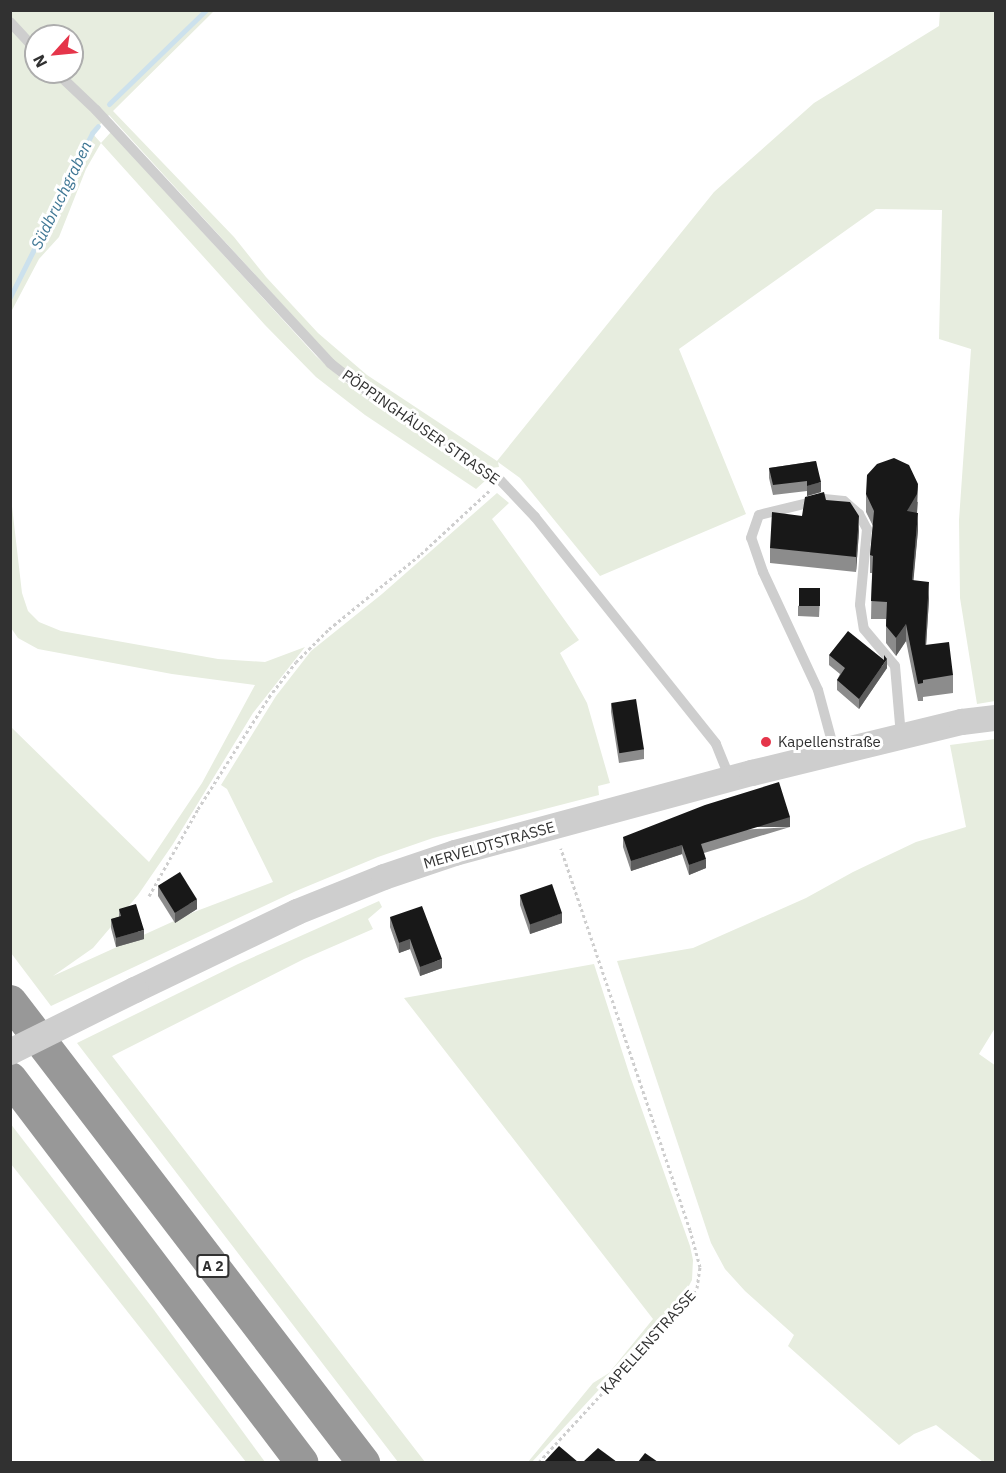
<!DOCTYPE html>
<html>
<head>
<meta charset="utf-8">
<style>
	body { margin:0 }
	#map { position:relative; width:1006px; height:1473px; overflow:hidden; background:#fff; font-family:"IBM Plex Sans",sans-serif }
	div>[style] { position:absolute }
	.green>* { inset:0; background:#e7eddf }
	.stream>* { height:5px; margin:-2.5px; padding:0 2.5px; transform-origin:2.5px; border-radius:2.5px; background:#cce1ed }
	.path>* { height:3px; margin-top:-1.5px; transform-origin:0; background:repeating-linear-gradient(90deg,#cecece 0 3px,transparent 0 6px) }
	.service>* { height:10px; margin:-5px; padding:0 5px; transform-origin:5px; border-radius:5px; background:#cecece }
	.tertiary>* { height:26px; margin:-13px; padding:0 13px; transform-origin:13px; border-radius:13px; background:#cecece }
	.motorway>* { height:33px; margin:-16.5px; padding:0 16.5px; transform-origin:16.5px; border-radius:16.5px; background:#989898 }
	.tertiary-bridge>* { height:26px; margin:-13px; padding:0 13px; transform-origin:13px; border-radius:13px; background:#cecece }
	.wall>* { inset:0; background:#8c8c8c }
	.shaded-wall>* { inset:0; background:#5d5d5d; transform-origin:0 0 }
	.building>* { inset:0; background:#181818; transform-origin:0 0 }
	.dots>* { width:16px; height:16px; translate:-50% -50%; box-sizing:border-box; border:3px solid #fff; border-radius:50% }
	span { translate:-50% -50%; white-space:nowrap; text-align:center; line-height:1.15; -webkit-text-stroke:6px #fff; paint-order:stroke }
	.shield-label span { padding:2px 4px; background:#fff; border:2px solid; border-radius:4px; -webkit-text-stroke-width:0 }
	.shield-label { font-size:14px; color:#313131; font-weight:700 }
	.street-label { font-size:15px; color:#313131 }
	.poi-label { font-size:15px; color:#313131 }
	.left { translate:0 -50%; text-align:left }
	.water-label { font-size:16px; color:#3e7694; font-style:italic }
	.frame { position:absolute; inset:0; border:12px solid #313131; pointer-events:none }
	.north { position:absolute; left:24px; top:24px; width:60px; height:60px; box-sizing:border-box; background:#fff; border:2px solid #adadad; border-radius:50%; rotate:243deg; font-size:16px; font-weight:700; line-height:24px; text-align:center; color:#313131 }
	.north::after { content:''; display:block; margin:auto; width:21px; height:27px; background:#e5354a; clip-path:polygon(50% 0,100% 100%,50% 72%,0 100%) }
</style>
</head>
<body>
<div id="map">
	<div class="green">
		<i style="clip-path:polygon(evenodd,10px 11px,214px 11px,113px 111px,234px 237px,266px 277px,318px 333px,367px 375px,497px 461px,714px 192px,814px 103px,939px 26px,940px 11px,995px 11px,995px 701px,977px 704px,960px 598px,959px 520px,971px 349px,939px 339px,942px 210px,876px 209px,679px 349px,746px 514px,600px 576px,520px 478px,498px 462px,499px 467px,491px 468px,336px 363px,109px 115px,92px 133px,101px 143px,111px 132px,316px 356px,345px 382px,486px 480px,476px 489px,365px 415px,316px 377px,265px 325px,101px 143px,86px 169px,59px 237px,39px 259px,11px 312px,10px 11px,36px 36px,72px 36px,72px 72px,36px 72px,36px 36px)"></i>
		<i style="clip-path:polygon(10px 489px,22px 593px,28px 611px,39px 622px,61px 631px,218px 659px,265px 662px,305px 647px,253px 713px,173px 844px,138px 895px,93px 948px,53px 976px,194px 912px,273px 882px,227px 789px,221px 785px,276px 696px,311px 651px,382px 594px,497px 493px,509px 503px,492px 519px,579px 640px,560px 653px,587px 703px,610px 783px,598px 786px,599px 795px,433px 838px,378px 857px,296px 891px,51px 1006px,11px 953px,11px 727px,149px 862px,202px 783px,255px 685px,172px 674px,38px 649px,18px 638px,11px 628px)"></i>
		<i style="clip-path:polygon(995px 739px,995px 1028px,979px 1054px,996px 1066px,996px 1462px,983px 1462px,936px 1425px,914px 1434px,899px 1445px,788px 1346px,794px 1335px,745px 1291px,725px 1269px,711px 1243px,617px 961px,693px 948px,806px 898px,853px 872px,916px 842px,966px 827px,950px 745px)"></i>
		<i style="clip-path:polygon(379px 901px,382px 907px,368px 919px,373px 929px,304px 959px,112px 1056px,425px 1462px,398px 1462px,77px 1043px,238px 964px)"></i>
		<i style="clip-path:polygon(594px 964px,630px 1076px,690px 1246px,693px 1260px,692px 1280px,681px 1301px,532px 1462px,528px 1462px,593px 1383px,609px 1373px,653px 1319px,404px 998px)"></i>
		<i style="clip-path:polygon(10px 1123px,154px 1310px,265px 1462px,246px 1462px,11px 1164px)"></i>
	</div>
	<div class="stream">
		<i style="left:109px;top:104px;width:135px;rotate:-44.1deg"></i>
		<i style="left:10px;top:297px;width:183px;rotate:-63.4deg"></i>
		<i style="left:92px;top:133px;width:9px;rotate:-49deg"></i>
	</div>
	<div class="path">
		<i style="left:149px;top:896px;width:100px;rotate:-60.6deg"></i>
		<i style="left:198px;top:809px;width:133px;rotate:-57.6deg"></i>
		<i style="left:269px;top:697px;width:44px;rotate:-52.4deg"></i>
		<i style="left:296px;top:662px;width:47px;rotate:-45deg"></i>
		<i style="left:329px;top:629px;width:119px;rotate:-39.2deg"></i>
		<i style="left:421px;top:554px;width:94px;rotate:-42.8deg"></i>
		<i style="left:539px;top:1462px;width:223px;rotate:-47.4deg"></i>
		<i style="left:690px;top:1298px;width:12px;rotate:-55deg"></i>
		<i style="left:697px;top:1288px;width:21px;rotate:-82deg"></i>
		<i style="left:700px;top:1267px;width:38px;rotate:-105deg"></i>
		<i style="left:690px;top:1230px;width:403px;rotate:-108.7deg"></i>
	</div>
	<div class="service">
		<i style="left:10px;top:22px;width:38px;rotate:47deg"></i>
		<i style="left:56px;top:72px;width:55px;rotate:43.5deg"></i>
		<i style="left:96px;top:110px;width:345px;rotate:47.2deg"></i>
		<i style="left:330px;top:363px;width:31px;rotate:38deg"></i>
		<i style="left:354px;top:382px;width:176px;rotate:33.9deg"></i>
		<i style="left:500px;top:480px;width:51px;rotate:46.6deg"></i>
		<i style="left:535px;top:517px;width:290px;rotate:51.4deg"></i>
		<i style="left:716px;top:744px;width:38px;rotate:68deg"></i>
		<i style="left:835px;top:753px;width:65px;rotate:-105.1deg"></i>
		<i style="left:818px;top:690px;width:130px;rotate:-115deg"></i>
		<i style="left:763px;top:572px;width:36px;rotate:-109deg"></i>
		<i style="left:751px;top:538px;width:24px;rotate:-71deg"></i>
		<i style="left:759px;top:515px;width:67px;rotate:-13.8deg"></i>
		<i style="left:824px;top:499px;width:20px;rotate:6deg"></i>
		<i style="left:844px;top:501px;width:20px;rotate:41deg"></i>
		<i style="left:859px;top:514px;width:17px;rotate:62deg"></i>
		<i style="left:867px;top:529px;width:76px;rotate:95.3deg"></i>
		<i style="left:860px;top:605px;width:24px;rotate:81deg"></i>
		<i style="left:864px;top:629px;width:48px;rotate:50deg"></i>
		<i style="left:895px;top:666px;width:70px;rotate:85.1deg"></i>
	</div>
	<div class="tertiary">
		<i style="left:135px;top:990px;width:180px;rotate:-25.7deg"></i>
		<i style="left:297px;top:912px;width:94px;rotate:-21.9deg"></i>
		<i style="left:384px;top:877px;width:75px;rotate:-18.7deg"></i>
		<i style="left:455px;top:853px;width:308px;rotate:-15.1deg"></i>
		<i style="left:752px;top:773px;width:216px;rotate:-13.7deg"></i>
		<i style="left:962px;top:722px;width:34px;rotate:-7deg"></i>
	</div>
	<div class="motorway">
		<i style="left:10px;top:1001px;width:581px;rotate:52.56deg"></i>
		<i style="left:10px;top:1078px;width:482px;rotate:52.8deg"></i>
	</div>
	<div class="tertiary-bridge">
		<i style="left:10px;top:1052px;width:140px;rotate:-26.4deg"></i>
	</div>
	<div class="wall">
		<i style="clip-path:polygon(816px 461px,821px 492px,807px 496px,807px 491px,773px 495px,769px 478px,769px 468px)"></i>
		<i style="clip-path:polygon(866px 494px,918px 502px,917px 513px,918px 530px,913px 580px,929px 599px,926px 645px,953px 675px,953px 693px,923px 697px,923px 701px,918px 701px,906px 641px,896px 656px,886px 643px,886px 619px,871px 619px,872px 573px,870px 573px,870px 555px,873px 526px,866px 512px)"></i>
		<i style="clip-path:polygon(826px 500px,859px 531px,856px 572px,770px 563px,770px 548px,802px 516px)"></i>
		<i style="clip-path:polygon(820px 598px,819px 617px,798px 616px,798px 606px)"></i>
		<i style="clip-path:polygon(829px 655px,887px 668px,859px 709px,837px 690px,837px 680px,840px 674px,829px 665px)"></i>
		<i style="clip-path:polygon(611px 703px,644px 749px,644px 759px,619px 763px,611px 712px)"></i>
		<i style="clip-path:polygon(790px 827px,704px 853px,706px 868px,689px 875px,682px 854px,631px 871px,623px 847px,623px 837px)"></i>
		<i style="clip-path:polygon(158px 886px,197px 909px,175px 923px,158px 896px)"></i>
		<i style="clip-path:polygon(520px 895px,562px 923px,530px 934px,520px 905px)"></i>
		<i style="clip-path:polygon(119px 909px,144px 939px,116px 947px,111px 928px,111px 919px,119px 917px)"></i>
		<i style="clip-path:polygon(390px 917px,442px 968px,420px 976px,410px 949px,399px 953px,390px 927px)"></i>
	</div>
	<div class="shaded-wall">
		<i style="clip-path:polygon(821px 482px,821px 492px,807px 496px,807px 486px)"></i>
		<i style="clip-path:polygon(918px 484px,917px 512px,907px 529px,907px 511px)"></i>
		<i style="clip-path:polygon(918px 513px,918px 530px,912px 597px,912px 580px)"></i>
		<i style="clip-path:polygon(859px 516px,859px 531px,856px 572px,856px 557px)"></i>
		<i style="clip-path:polygon(929px 582px,929px 599px,925px 663px,925px 645px)"></i>
		<i style="clip-path:polygon(906px 624px,906px 641px,896px 656px,896px 638px)"></i>
		<i style="clip-path:polygon(887px 659px,887px 668px,859px 709px,859px 699px)"></i>
		<i style="left:790px;top:817px;width:10px;height:93px;rotate:90deg"></i>
		<i style="clip-path:polygon(682px 845px,682px 854px,631px 871px,631px 861px)"></i>
		<i style="clip-path:polygon(706px 859px,706px 868px,689px 875px,689px 865px)"></i>
		<i style="clip-path:polygon(197px 899px,197px 909px,175px 923px,175px 913px)"></i>
		<i style="clip-path:polygon(562px 913px,562px 923px,530px 934px,530px 924px)"></i>
		<i style="clip-path:polygon(144px 930px,144px 939px,116px 947px,116px 938px)"></i>
		<i style="clip-path:polygon(410px 939px,410px 949px,399px 953px,399px 943px)"></i>
		<i style="clip-path:polygon(442px 959px,442px 968px,420px 976px,420px 967px)"></i>
	</div>
	<div class="building">
		<i style="clip-path:polygon(894px 458px,909px 465px,918px 484px,917px 494px,907px 511px,918px 513px,912px 580px,929px 582px,925px 645px,949px 642px,953px 675px,923px 680px,923px 683px,918px 684px,906px 624px,896px 638px,886px 626px,887px 602px,871px 601px,873px 556px,870px 555px,874px 511px,866px 494px,867px 475px,877px 464px)"></i>
		<i style="clip-path:polygon(816px 461px,821px 482px,807px 486px,807px 481px,773px 485px,769px 468px)"></i>
		<i style="clip-path:polygon(824px 492px,826px 500px,850px 502px,859px 516px,856px 557px,770px 548px,772px 512px,802px 516px,805px 497px)"></i>
		<i style="left:799px;top:588px;width:21px;height:18px"></i>
		<i style="clip-path:polygon(848px 631px,884px 660px,884px 655px,887px 659px,859px 699px,837px 680px,845px 668px,829px 655px)"></i>
		<i style="left:636px;top:699px;width:51px;height:25px;rotate:81deg"></i>
		<i style="clip-path:polygon(779px 782px,790px 817px,701px 844px,706px 859px,689px 865px,682px 845px,631px 861px,623px 837px,705px 805px)"></i>
		<i style="left:180px;top:872px;width:32px;height:26px;rotate:58deg"></i>
		<i style="left:552px;top:884px;width:31px;height:34px;rotate:71deg"></i>
		<i style="clip-path:polygon(136px 904px,144px 930px,116px 938px,111px 919px,121px 916px,119px 909px)"></i>
		<i style="clip-path:polygon(422px 906px,442px 959px,420px 967px,410px 939px,399px 943px,390px 917px)"></i>
		<i style="clip-path:polygon(559px 1446px,578px 1462px,544px 1462px)"></i>
		<i style="clip-path:polygon(598px 1448px,617px 1462px,583px 1462px)"></i>
		<i style="clip-path:polygon(645px 1453px,658px 1462px,638px 1462px)"></i>
	</div>
	<div class="dots">
		<i style="left:766px;top:742px;background:#e5354a"></i>
	</div>
	<div class="shield-label">
		<span style="left:213px;top:1266px">A 2</span>
	</div>
	<div class="street-label">
		<span style="left:421px;top:427px;rotate:35deg">PÖPPINGHÄUSER STRASSE</span>
		<span style="left:489px;top:845px;rotate:-16deg">MERVELDTSTRASSE</span>
		<span style="left:648px;top:1342px;rotate:-48deg">KAPELLENSTRASSE</span>
	</div>
	<div class="poi-label">
		<span class="left" style="left:778px;top:742px">Kapellenstraße</span>
	</div>
	<div class="water-label">
		<span style="left:61px;top:195px;rotate:-64deg">Südbruchgraben</span>
	</div>
	<div class="frame"></div>
	<div class="north">N</div>
</div>
</body>
</html>
